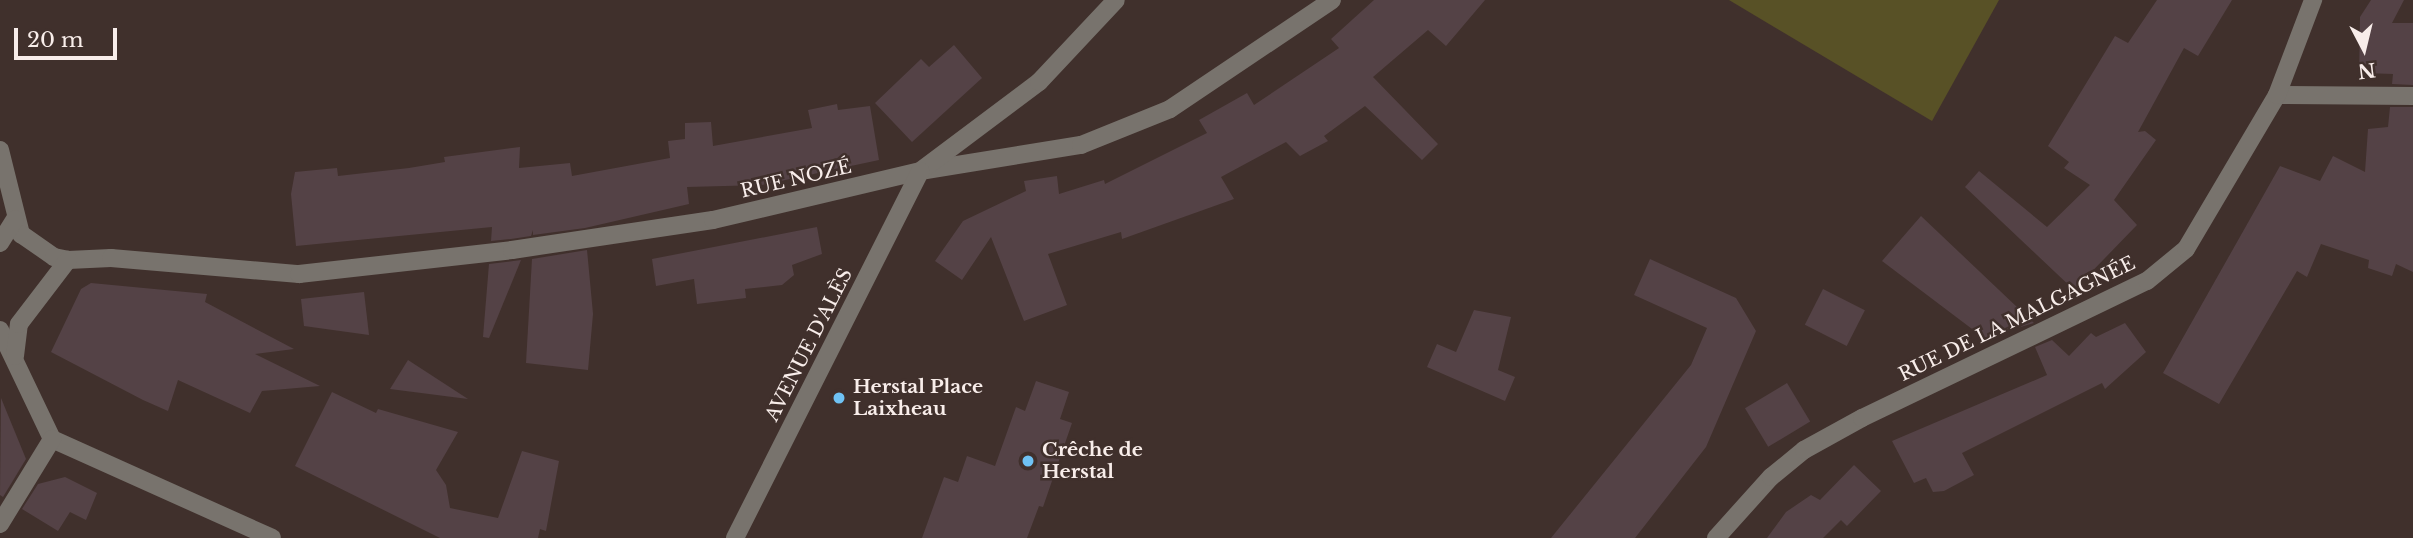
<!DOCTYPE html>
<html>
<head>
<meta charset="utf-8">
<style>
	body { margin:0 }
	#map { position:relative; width:2413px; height:538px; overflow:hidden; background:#40302c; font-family:"Libre Baskerville",serif }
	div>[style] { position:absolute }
	.green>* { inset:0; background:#585126 }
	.building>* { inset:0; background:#544246; transform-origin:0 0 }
	.minor>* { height:18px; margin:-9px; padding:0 9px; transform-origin:9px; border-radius:9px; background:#78736d }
	.tertiary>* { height:18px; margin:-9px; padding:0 9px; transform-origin:9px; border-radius:9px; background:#78736d }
	.dots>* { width:19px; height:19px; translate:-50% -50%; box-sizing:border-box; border:4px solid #40302c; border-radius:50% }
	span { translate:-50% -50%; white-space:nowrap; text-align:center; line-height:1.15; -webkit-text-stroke:5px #40302c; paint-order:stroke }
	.street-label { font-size:19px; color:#f8edea }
	.poi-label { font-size:19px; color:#f8edea; font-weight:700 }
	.left { translate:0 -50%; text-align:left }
	.north { position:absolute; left:2329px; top:14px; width:70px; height:70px; -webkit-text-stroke:5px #40302c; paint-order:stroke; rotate:173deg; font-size:19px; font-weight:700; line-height:28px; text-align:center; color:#f8edea }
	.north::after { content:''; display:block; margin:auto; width:24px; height:32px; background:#f8edea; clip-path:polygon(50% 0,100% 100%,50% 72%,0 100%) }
	.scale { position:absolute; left:14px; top:28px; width:103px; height:32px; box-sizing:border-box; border:4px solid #f8edea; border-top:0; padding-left:9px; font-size:21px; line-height:24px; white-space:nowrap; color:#f8edea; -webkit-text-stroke:5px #40302c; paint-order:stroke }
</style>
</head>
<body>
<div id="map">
	<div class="green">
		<i style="clip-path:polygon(1729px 0,1999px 0,1932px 121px)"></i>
	</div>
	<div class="building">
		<i style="clip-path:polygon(1374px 0,1485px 0,1446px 46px,1428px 30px,1373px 77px,1438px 144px,1422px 160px,1365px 106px,1324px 136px,1328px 141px,1300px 156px,1286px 142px,1221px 177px,1234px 199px,1122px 239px,1121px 232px,1048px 254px,1067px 305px,1024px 321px,991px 237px,962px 280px,935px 261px,963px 221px,1026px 191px,1024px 181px,1057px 176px,1059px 194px,1104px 180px,1105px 184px,1207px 133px,1199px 120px,1247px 93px,1254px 105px,1339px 48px,1331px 39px)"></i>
		<i style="clip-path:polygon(2157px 0,2232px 0,2198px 56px,2184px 48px,2138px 132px,2145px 131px,2156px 140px,2114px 200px,2137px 225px,2074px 290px,1965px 187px,1979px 171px,2047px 227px,2090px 185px,2064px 168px,2069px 162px,2048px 146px,2115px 36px,2128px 43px)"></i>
		<i style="clip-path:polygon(2371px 0,2404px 0,2392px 23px,2413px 23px,2413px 85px,2392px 84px,2393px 74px,2364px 73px,2359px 82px,2360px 17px)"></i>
		<i style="clip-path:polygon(954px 45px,982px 78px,912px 142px,875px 103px,921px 59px,929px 67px)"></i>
		<i style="clip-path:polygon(837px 104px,838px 110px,870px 106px,879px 160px,762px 185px,687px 187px,689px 204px,585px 228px,533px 235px,533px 230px,531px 236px,511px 239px,491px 241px,492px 227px,296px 246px,291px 194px,295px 172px,337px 168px,338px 176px,409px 168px,445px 162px,444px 157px,520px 147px,519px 168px,570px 163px,572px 176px,670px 158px,668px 141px,685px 139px,685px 123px,711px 122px,713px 146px,812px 128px,808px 110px)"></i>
		<i style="clip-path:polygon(2390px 107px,2413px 107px,2413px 272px,2396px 264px,2392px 276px,2368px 268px,2369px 260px,2321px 244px,2307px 277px,2297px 271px,2219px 404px,2163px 373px,2280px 166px,2320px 181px,2333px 156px,2365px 172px,2368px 129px,2388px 127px)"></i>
		<i style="clip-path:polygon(1921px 216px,2018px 308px,2034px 323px,1984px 338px,1882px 261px)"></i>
		<i style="clip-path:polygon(817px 227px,822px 254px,792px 265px,794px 275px,782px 285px,745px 289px,746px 298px,697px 304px,694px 279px,656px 286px,652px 259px)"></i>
		<i style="clip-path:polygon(587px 250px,593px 314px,588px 370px,526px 363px,532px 259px)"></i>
		<i style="clip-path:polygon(1650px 259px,1736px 298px,1756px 331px,1706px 447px,1635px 538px,1551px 538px,1691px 365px,1707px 328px,1634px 295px)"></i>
		<i style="clip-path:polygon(521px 260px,489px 338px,483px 337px,489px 264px)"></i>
		<i style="clip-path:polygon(91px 283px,207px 294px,205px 302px,294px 349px,255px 354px,320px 386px,262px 391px,250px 413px,178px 380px,168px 411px,143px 400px,51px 352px,81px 289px)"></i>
		<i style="left:1823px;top:289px;width:47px;height:40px;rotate:27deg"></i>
		<i style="clip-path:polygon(364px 292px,369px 335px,304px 326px,301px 299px)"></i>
		<i style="clip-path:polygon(1474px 310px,1511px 317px,1498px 370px,1515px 377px,1505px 401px,1427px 367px,1437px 344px,1456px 352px)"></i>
		<i style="clip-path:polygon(2125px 323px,2146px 352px,2105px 389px,2102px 383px,1962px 453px,1974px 475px,1944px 491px,1933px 492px,1926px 478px,1914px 483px,1892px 441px,2047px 375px,2035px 347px,2052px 340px,2069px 356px,2091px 333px,2096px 337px)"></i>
		<i style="clip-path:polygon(408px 360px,468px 399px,390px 389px)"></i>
		<i style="clip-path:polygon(1036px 381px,1069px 392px,1060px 419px,1072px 423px,1043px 507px,1039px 506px,1027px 538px,922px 538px,944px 477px,958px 482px,967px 456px,995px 466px,1016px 407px,1025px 411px)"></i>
		<i style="left:1787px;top:383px;width:45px;height:49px;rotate:59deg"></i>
		<i style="clip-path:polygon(332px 392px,376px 413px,378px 409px,458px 432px,436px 470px,446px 485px,450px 508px,498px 518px,522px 451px,559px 461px,546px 531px,540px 529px,538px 538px,440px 538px,295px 466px)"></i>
		<i style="clip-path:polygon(1px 398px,26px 459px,3px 497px,0 495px)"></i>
		<i style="clip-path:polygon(1854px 465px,1881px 491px,1847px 526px,1841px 520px,1823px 538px,1767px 538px,1786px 512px,1811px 495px,1820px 500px)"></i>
		<i style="clip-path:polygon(65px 477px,97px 493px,86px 520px,70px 512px,58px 531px,22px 509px,38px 484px)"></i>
	</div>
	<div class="minor">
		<i style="left:2277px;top:95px;width:136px;rotate:0.4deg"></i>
		<i style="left:0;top:150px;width:87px;rotate:76deg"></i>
		<i style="left:21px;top:234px;width:40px;rotate:34.9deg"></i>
		<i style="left:54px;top:257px;width:14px;rotate:12deg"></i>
		<i style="left:68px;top:260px;width:43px;rotate:-2.7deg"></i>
		<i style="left:111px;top:258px;width:189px;rotate:4.9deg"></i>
		<i style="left:299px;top:274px;width:214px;rotate:-6.4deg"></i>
		<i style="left:512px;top:250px;width:203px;rotate:-8.5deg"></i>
		<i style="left:713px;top:220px;width:213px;rotate:-13.3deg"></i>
		<i style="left:920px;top:171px;width:163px;rotate:-9.2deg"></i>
		<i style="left:1081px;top:145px;width:96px;rotate:-22deg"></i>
		<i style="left:1170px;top:109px;width:195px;rotate:-33.9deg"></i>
		<i style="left:923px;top:169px;width:145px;rotate:-36.9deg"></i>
		<i style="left:1039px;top:82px;width:112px;rotate:-46.8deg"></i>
		<i style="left:0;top:243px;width:28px;rotate:-58deg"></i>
		<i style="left:0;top:330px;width:121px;rotate:64.5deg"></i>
		<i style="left:15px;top:356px;width:32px;rotate:-83deg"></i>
		<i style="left:19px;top:324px;width:81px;rotate:-52.6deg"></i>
		<i style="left:52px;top:439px;width:241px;rotate:24.2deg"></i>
		<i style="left:0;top:524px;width:100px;rotate:-58.5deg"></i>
		<i style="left:1716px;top:538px;width:82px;rotate:-48deg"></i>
		<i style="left:1771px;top:477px;width:43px;rotate:-39.3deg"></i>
		<i style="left:1804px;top:450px;width:66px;rotate:-28.9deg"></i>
		<i style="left:1862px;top:418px;width:316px;rotate:-25.7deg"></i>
		<i style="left:2147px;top:281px;width:50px;rotate:-39.4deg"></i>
		<i style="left:2186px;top:249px;width:179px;rotate:-59.4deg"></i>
		<i style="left:2277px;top:95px;width:102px;rotate:-69.2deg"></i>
	</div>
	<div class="tertiary">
		<i style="left:735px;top:538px;width:411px;rotate:-63.2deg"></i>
	</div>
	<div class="dots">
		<i style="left:839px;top:398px;background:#6fc2f4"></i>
		<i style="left:1028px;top:461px;background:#6fc2f4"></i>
	</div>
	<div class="street-label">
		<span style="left:796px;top:179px;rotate:-13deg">RUE NOZÉ</span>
		<span style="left:2017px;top:319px;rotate:-26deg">RUE DE LA MALGAGNÉE</span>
		<span style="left:809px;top:345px;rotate:-63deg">AVENUE D'ALÈS</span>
	</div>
	<div class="poi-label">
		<span class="left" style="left:853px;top:398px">Herstal Place<br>Laixheau</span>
		<span class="left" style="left:1042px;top:461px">Crêche de<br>Herstal</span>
	</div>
	<div class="north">N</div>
	<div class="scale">20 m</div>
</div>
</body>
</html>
